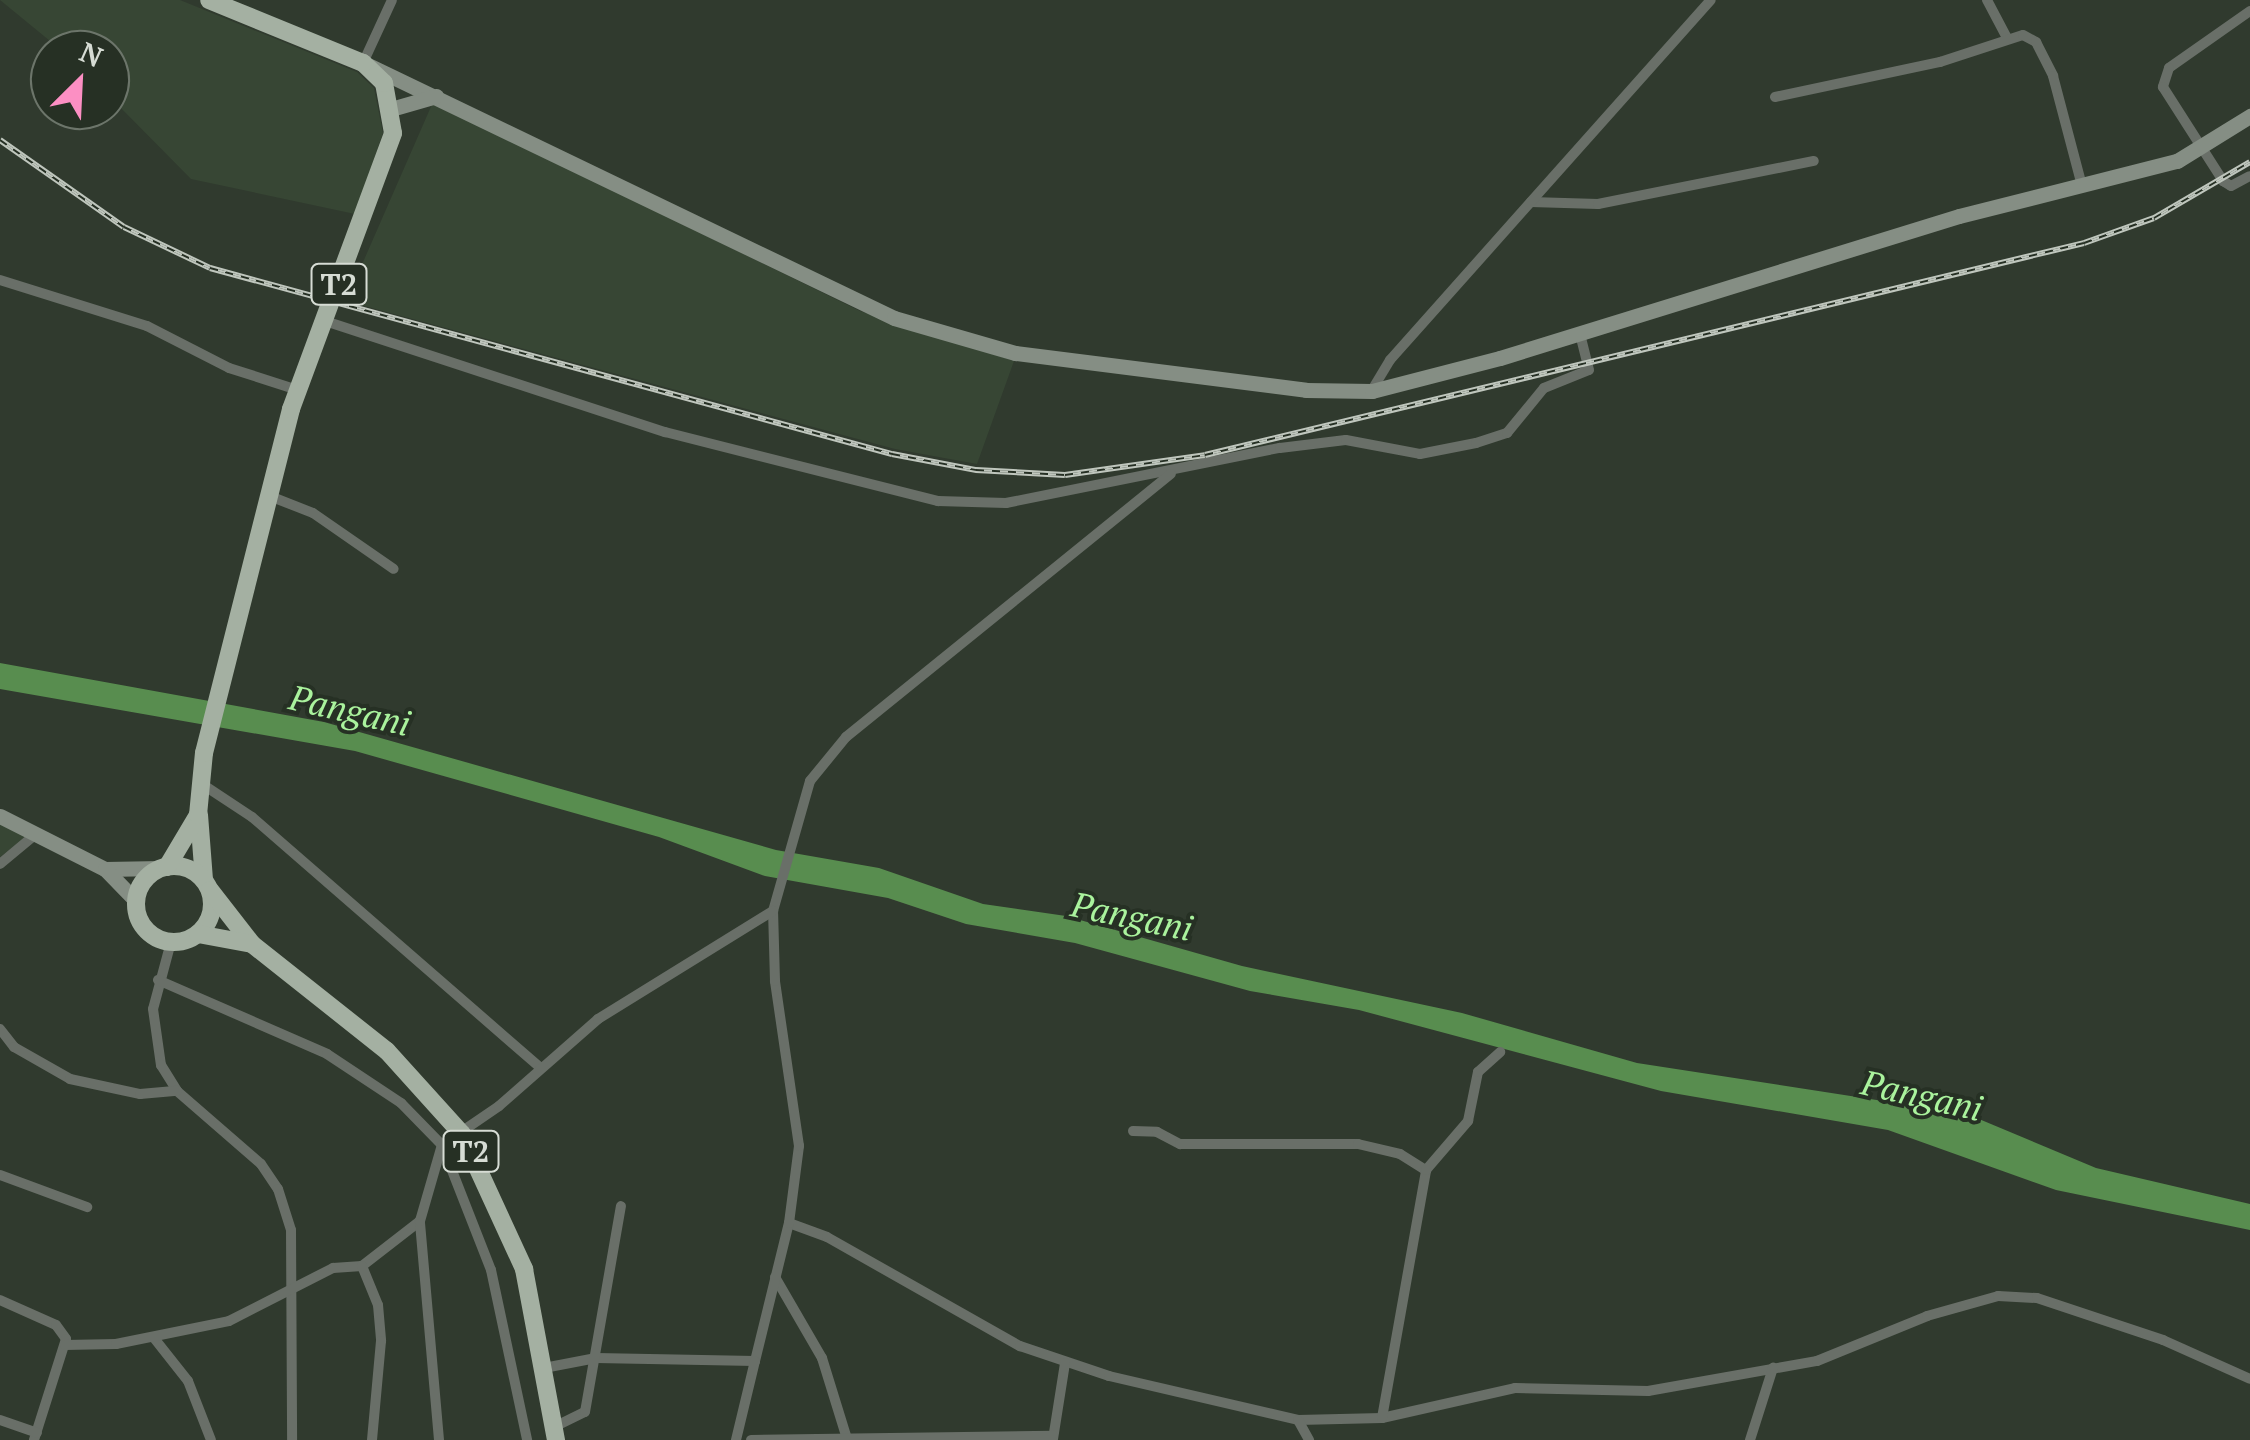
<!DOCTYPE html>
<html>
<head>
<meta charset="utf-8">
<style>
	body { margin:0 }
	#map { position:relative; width:2250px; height:1440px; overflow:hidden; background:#303a2e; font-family:"PT Serif",serif }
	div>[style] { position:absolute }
	.built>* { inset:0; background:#374634 }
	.water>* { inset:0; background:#588d4f }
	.minor>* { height:10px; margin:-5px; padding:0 5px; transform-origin:5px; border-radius:5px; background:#696f68 }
	.secondary>* { height:15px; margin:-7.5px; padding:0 7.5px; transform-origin:7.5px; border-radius:7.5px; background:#858e84 }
	.trunk>* { height:18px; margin:-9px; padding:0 9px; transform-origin:9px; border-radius:9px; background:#a4b0a2 }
	.trunk>.ring { margin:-9px; padding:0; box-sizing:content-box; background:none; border:18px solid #a4b0a2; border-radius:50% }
	.rail>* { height:6px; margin-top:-3px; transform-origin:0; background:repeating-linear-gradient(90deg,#263024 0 8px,#bfc6bd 0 16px); box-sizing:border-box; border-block:2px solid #bfc6bd }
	span { translate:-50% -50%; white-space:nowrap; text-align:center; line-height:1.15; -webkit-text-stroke:8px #263024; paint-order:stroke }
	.shield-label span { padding:2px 8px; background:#263024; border:2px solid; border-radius:8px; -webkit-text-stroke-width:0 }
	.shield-label { font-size:30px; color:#d6dcd4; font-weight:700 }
	.water-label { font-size:35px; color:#aaf39d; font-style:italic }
	.north { position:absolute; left:30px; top:30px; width:100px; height:100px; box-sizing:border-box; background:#263024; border:2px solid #6c756a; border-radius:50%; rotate:24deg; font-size:28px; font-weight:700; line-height:40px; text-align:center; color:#d6dcd4 }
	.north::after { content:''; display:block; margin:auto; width:35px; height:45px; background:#fc8fc3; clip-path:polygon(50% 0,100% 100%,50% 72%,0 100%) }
</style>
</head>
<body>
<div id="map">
	<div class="built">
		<i style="clip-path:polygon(0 0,180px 0,357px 72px,374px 88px,383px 133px,355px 214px,191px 179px,110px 97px,110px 50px,61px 50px)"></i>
		<i style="clip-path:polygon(433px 102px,860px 311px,1014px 361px,977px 464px,895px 449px,346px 301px)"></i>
		<i style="clip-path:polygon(0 824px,27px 837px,0 857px)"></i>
	</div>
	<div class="water">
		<i style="clip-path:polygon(0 663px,324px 722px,776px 850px,879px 868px,983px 904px,1066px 916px,1242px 966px,1462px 1013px,1637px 1063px,1967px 1114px,2096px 1168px,2250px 1204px,2250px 1230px,2056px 1190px,1888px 1130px,1661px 1091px,1359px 1010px,1250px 991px,1075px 943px,966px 924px,888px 898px,765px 876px,659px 837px,355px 751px,0 689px)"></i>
	</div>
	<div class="minor">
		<i style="left:1987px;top:0;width:41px;rotate:62.2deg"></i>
		<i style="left:2250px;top:11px;width:99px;rotate:144.9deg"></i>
		<i style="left:2169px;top:68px;width:20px;rotate:108deg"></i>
		<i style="left:2163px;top:87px;width:112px;rotate:57.4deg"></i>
		<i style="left:2223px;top:181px;width:9px;rotate:32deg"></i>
		<i style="left:2231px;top:186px;width:21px;rotate:-28deg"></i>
		<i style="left:363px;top:63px;width:69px;rotate:-65.3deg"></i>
		<i style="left:1775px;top:97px;width:169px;rotate:-12deg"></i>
		<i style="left:1940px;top:62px;width:87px;rotate:-18deg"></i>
		<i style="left:2023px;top:35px;width:15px;rotate:28deg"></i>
		<i style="left:2036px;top:42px;width:38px;rotate:63deg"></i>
		<i style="left:2053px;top:76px;width:114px;rotate:75.2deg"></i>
		<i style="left:1531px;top:202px;width:67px;rotate:1.7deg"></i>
		<i style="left:1598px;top:204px;width:220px;rotate:-11.3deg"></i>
		<i style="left:0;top:280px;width:154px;rotate:17.4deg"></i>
		<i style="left:147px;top:326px;width:92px;rotate:27.1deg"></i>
		<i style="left:229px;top:368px;width:72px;rotate:17.7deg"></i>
		<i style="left:325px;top:321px;width:358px;rotate:18.1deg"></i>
		<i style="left:665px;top:432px;width:282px;rotate:14.2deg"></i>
		<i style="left:938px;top:501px;width:68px;rotate:1.7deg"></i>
		<i style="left:1006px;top:503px;width:279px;rotate:-11.4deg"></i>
		<i style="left:1280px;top:448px;width:66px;rotate:-6.9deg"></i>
		<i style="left:1346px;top:440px;width:75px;rotate:10.7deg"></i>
		<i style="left:1420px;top:454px;width:57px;rotate:-11.1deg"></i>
		<i style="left:1476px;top:443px;width:33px;rotate:-18deg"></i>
		<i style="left:1507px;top:433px;width:58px;rotate:-50.6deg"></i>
		<i style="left:1544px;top:388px;width:48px;rotate:-21.8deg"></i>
		<i style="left:1589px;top:370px;width:38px;rotate:-104deg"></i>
		<i style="left:1372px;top:390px;width:35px;rotate:-59deg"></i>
		<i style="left:1390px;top:360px;width:482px;rotate:-48.3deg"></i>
		<i style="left:267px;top:495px;width:49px;rotate:21.4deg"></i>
		<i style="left:313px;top:513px;width:98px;rotate:34.7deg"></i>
		<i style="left:205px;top:786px;width:56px;rotate:33.4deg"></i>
		<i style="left:252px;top:817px;width:383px;rotate:41deg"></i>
		<i style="left:0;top:864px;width:47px;rotate:-39.8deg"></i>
		<i style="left:171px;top:942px;width:69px;rotate:105deg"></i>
		<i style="left:153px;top:1009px;width:57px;rotate:81.9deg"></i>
		<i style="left:161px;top:1065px;width:31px;rotate:58deg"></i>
		<i style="left:177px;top:1091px;width:111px;rotate:41deg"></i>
		<i style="left:261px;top:1164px;width:30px;rotate:56deg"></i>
		<i style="left:278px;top:1189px;width:43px;rotate:72.4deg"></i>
		<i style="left:291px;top:1230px;width:210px;rotate:89.7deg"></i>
		<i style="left:158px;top:980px;width:184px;rotate:23.6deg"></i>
		<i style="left:327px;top:1054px;width:89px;rotate:33.5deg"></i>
		<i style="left:401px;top:1103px;width:59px;rotate:45.7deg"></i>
		<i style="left:442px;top:1145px;width:134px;rotate:68.6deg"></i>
		<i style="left:491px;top:1270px;width:174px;rotate:78deg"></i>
		<i style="left:0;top:1029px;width:23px;rotate:52deg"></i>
		<i style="left:14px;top:1047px;width:64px;rotate:29.7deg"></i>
		<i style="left:70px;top:1079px;width:72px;rotate:12.1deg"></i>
		<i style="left:140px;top:1094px;width:37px;rotate:-5deg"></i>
		<i style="left:1133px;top:1131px;width:24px;rotate:2deg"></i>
		<i style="left:1157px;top:1132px;width:26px;rotate:28deg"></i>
		<i style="left:1180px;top:1144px;width:178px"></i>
		<i style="left:1358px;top:1144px;width:43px;rotate:13.4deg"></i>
		<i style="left:1400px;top:1154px;width:31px;rotate:32deg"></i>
		<i style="left:0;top:1175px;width:93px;rotate:20.2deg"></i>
		<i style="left:789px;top:1223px;width:40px;rotate:20.2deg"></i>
		<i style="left:827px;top:1237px;width:222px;rotate:29.5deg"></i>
		<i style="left:1020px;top:1346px;width:94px;rotate:18.6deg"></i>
		<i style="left:1109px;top:1376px;width:194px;rotate:13.1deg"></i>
		<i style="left:1298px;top:1420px;width:84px;rotate:-1.4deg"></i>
		<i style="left:1382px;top:1418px;width:136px;rotate:-12.7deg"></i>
		<i style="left:1515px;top:1388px;width:133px;rotate:1.3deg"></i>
		<i style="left:1648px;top:1391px;width:172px;rotate:-10.1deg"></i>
		<i style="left:1817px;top:1361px;width:119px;rotate:-22.2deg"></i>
		<i style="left:1927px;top:1316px;width:74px;rotate:-15.7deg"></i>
		<i style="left:1998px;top:1296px;width:39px;rotate:3deg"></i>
		<i style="left:2037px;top:1298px;width:133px;rotate:18.4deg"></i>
		<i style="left:2163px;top:1340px;width:95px;rotate:24.1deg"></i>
		<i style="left:362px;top:1266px;width:73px;rotate:-37.8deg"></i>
		<i style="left:775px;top:1277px;width:94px;rotate:59.9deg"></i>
		<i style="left:822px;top:1358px;width:85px;rotate:72.8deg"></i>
		<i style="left:0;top:1300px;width:61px;rotate:24.1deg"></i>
		<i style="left:56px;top:1325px;width:17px;rotate:54deg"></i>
		<i style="left:66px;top:1339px;width:106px;rotate:107.6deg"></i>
		<i style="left:154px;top:1338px;width:55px;rotate:51.7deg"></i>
		<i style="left:188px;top:1381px;width:63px;rotate:68.7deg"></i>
		<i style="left:65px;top:1345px;width:51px;rotate:-1.1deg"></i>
		<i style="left:116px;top:1344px;width:115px;rotate:-11.5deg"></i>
		<i style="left:229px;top:1321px;width:117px;rotate:-27deg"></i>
		<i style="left:333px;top:1268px;width:29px;rotate:-4deg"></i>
		<i style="left:362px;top:1266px;width:42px;rotate:67.7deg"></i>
		<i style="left:378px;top:1305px;width:36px;rotate:85deg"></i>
		<i style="left:381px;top:1341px;width:99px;rotate:95.2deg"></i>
		<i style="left:544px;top:1368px;width:53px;rotate:-10.9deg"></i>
		<i style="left:596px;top:1358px;width:159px;rotate:1.1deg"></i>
		<i style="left:755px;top:1361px;width:142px;rotate:-76.2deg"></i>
		<i style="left:789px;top:1223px;width:78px;rotate:-82.6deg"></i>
		<i style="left:799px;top:1146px;width:167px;rotate:-98.3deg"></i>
		<i style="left:775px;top:981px;width:70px;rotate:-91.6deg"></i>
		<i style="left:773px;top:911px;width:135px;rotate:-74.1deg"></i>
		<i style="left:810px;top:781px;width:57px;rotate:-50.7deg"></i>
		<i style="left:846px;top:737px;width:418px;rotate:-39deg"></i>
		<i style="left:1382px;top:1418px;width:252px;rotate:-79.9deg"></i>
		<i style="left:1426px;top:1170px;width:65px;rotate:-49.4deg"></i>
		<i style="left:1468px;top:1121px;width:50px;rotate:-78.5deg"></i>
		<i style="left:1478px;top:1072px;width:30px;rotate:-42deg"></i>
		<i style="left:0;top:1420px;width:39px;rotate:19deg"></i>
		<i style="left:1298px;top:1420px;width:23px;rotate:61deg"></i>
		<i style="left:554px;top:1427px;width:34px;rotate:-26deg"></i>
		<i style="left:585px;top:1412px;width:209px;rotate:-80.1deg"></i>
		<i style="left:1053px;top:1439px;width:77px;rotate:-81deg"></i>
		<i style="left:439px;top:1440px;width:220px;rotate:-95deg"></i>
		<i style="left:420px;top:1221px;width:79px;rotate:-73.9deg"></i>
		<i style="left:442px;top:1145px;width:69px;rotate:-34.4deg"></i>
		<i style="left:499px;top:1106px;width:132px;rotate:-41.3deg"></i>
		<i style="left:598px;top:1019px;width:206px;rotate:-31.7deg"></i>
		<i style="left:736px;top:1440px;width:81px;rotate:-76.5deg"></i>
		<i style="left:751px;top:1440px;width:302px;rotate:-0.8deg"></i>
		<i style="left:1750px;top:1440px;width:76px;rotate:-72.3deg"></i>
	</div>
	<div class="secondary">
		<i style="left:370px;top:66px;width:581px;rotate:25.68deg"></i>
		<i style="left:894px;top:318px;width:126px;rotate:16.1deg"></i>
		<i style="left:1015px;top:353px;width:293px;rotate:7.2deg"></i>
		<i style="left:1306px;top:390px;width:66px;rotate:0.9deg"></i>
		<i style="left:1372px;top:391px;width:132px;rotate:-14.5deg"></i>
		<i style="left:1500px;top:358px;width:480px;rotate:-17.2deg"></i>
		<i style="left:1959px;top:216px;width:225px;rotate:-14.2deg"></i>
		<i style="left:2177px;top:161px;width:86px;rotate:-31.7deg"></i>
		<i style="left:391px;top:109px;width:47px;rotate:-16.1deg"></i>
		<i style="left:0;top:816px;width:118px;rotate:26.8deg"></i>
		<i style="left:105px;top:869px;width:56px;rotate:-1deg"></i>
		<i style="left:105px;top:869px;width:45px;rotate:45.9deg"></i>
	</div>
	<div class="trunk">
		<i style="left:199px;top:815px;width:65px;rotate:85.6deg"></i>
		<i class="ring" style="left:136px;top:866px;width:58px;height:58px"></i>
		<i style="left:167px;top:867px;width:61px;rotate:-59.2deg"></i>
		<i style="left:198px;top:815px;width:62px;rotate:-84.5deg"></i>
		<i style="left:204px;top:753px;width:355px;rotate:-75.8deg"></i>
		<i style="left:291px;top:409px;width:294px;rotate:-69.7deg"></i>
		<i style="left:393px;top:133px;width:51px;rotate:-100.2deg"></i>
		<i style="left:384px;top:83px;width:29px;rotate:-136deg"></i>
		<i style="left:363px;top:63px;width:166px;rotate:-157.8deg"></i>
		<i style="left:210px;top:890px;width:68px;rotate:52.1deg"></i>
		<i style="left:252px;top:944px;width:172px;rotate:38.4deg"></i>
		<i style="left:387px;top:1051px;width:112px;rotate:47.9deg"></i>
		<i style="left:462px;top:1134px;width:149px;rotate:65.3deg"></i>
		<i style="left:524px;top:1269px;width:174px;rotate:79.4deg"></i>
		<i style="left:198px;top:934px;width:55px;rotate:10.5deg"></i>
	</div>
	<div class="rail">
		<i style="left:0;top:140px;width:151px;rotate:35.1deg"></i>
		<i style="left:124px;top:227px;width:95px;rotate:25.5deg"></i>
		<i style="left:210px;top:268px;width:707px;rotate:15.26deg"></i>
		<i style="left:892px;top:454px;width:86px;rotate:10.8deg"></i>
		<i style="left:976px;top:470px;width:89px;rotate:3.2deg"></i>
		<i style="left:1065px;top:475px;width:141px;rotate:-8.1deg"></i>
		<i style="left:1205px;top:455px;width:904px;rotate:-13.56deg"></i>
		<i style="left:2084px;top:243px;width:74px;rotate:-19.7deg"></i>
		<i style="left:2154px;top:218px;width:111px;rotate:-30.3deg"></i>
	</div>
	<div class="shield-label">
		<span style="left:339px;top:284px">T2</span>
		<span style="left:471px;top:1151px">T2</span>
	</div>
	<div class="water-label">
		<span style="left:350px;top:710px;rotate:13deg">Pangani</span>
		<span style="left:1132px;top:916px;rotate:12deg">Pangani</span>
		<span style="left:1922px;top:1095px;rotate:13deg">Pangani</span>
	</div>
	<div class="north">N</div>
</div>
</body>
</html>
